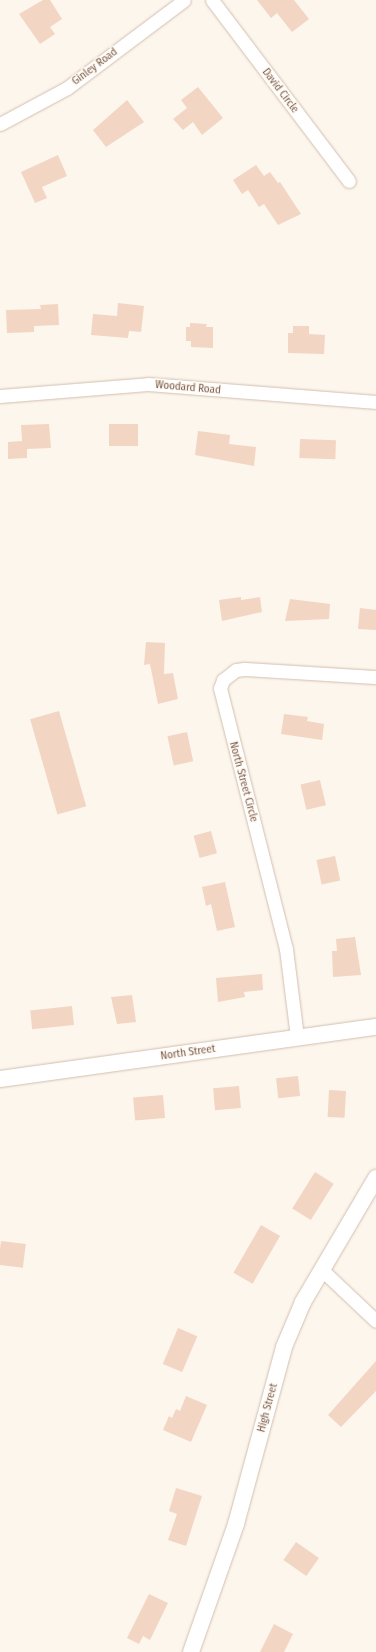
<!DOCTYPE html>
<html>
<head>
<meta charset="utf-8">
<style>
	body { margin:0 }
	#map { position:relative; width:376px; height:1652px; overflow:hidden; background:#fdf6ec; font-family:"Fira Sans Condensed",sans-serif }
	div>[style] { position:absolute }
	.building>* { inset:0; background:#f3d5c3; transform-origin:0 0 }
	.roads { filter:drop-shadow(0 0 1px #d1beb0) drop-shadow(0 0 1px #d1beb0) }
	.minor>* { height:13px; margin:-6.5px; padding:0 6.5px; transform-origin:6.5px; border-radius:6.5px; background:#fff }
	.tertiary>* { height:16px; margin:-8px; padding:0 8px; transform-origin:8px; border-radius:8px; background:#fff }
	span { translate:-50% -50%; white-space:nowrap; text-align:center; line-height:1.15; -webkit-text-stroke:3px #fffaf3; paint-order:stroke }
	.street-label { font-size:11px; color:#7a5c4d }
</style>
</head>
<body>
<div id="map">
	<div class="building">
		<i style="clip-path:polygon(43px 0,50px 0,62px 19px,50px 27px,55px 34px,40px 44px,19px 14px)"></i>
		<i style="clip-path:polygon(257px 0,294px 0,309px 19px,292px 32px,277px 13px,271px 18px)"></i>
		<i style="clip-path:polygon(198px 87px,223px 118px,202px 135px,193px 122px,183px 130px,173px 119px,187px 108px,181px 100px)"></i>
		<i style="clip-path:polygon(127px 100px,144px 122px,106px 147px,93px 130px)"></i>
		<i style="clip-path:polygon(58px 155px,67px 176px,42px 187px,47px 198px,35px 203px,21px 172px)"></i>
		<i style="clip-path:polygon(256px 165px,264px 176px,270px 172px,278px 183px,280px 182px,301px 214px,278px 225px,264px 204px,259px 207px,248px 190px,242px 194px,233px 180px)"></i>
		<i style="clip-path:polygon(118px 303px,144px 306px,141px 332px,129px 331px,128px 338px,91px 335px,93px 314px,117px 316px)"></i>
		<i style="clip-path:polygon(58px 304px,59px 325px,34px 326px,34px 332px,7px 333px,6px 310px,41px 309px,40px 305px)"></i>
		<i style="clip-path:polygon(190px 323px,207px 324px,206px 327px,213px 327px,213px 348px,191px 347px,191px 341px,186px 341px,186px 327px,190px 327px)"></i>
		<i style="clip-path:polygon(293px 326px,309px 326px,309px 334px,325px 335px,324px 354px,288px 353px,288px 333px,293px 333px)"></i>
		<i style="clip-path:polygon(49px 424px,51px 448px,27px 449px,27px 458px,8px 459px,8px 442px,22px 441px,21px 425px)"></i>
		<i style="left:109px;top:424px;width:29px;height:22px"></i>
		<i style="clip-path:polygon(198px 431px,230px 435px,229px 444px,256px 447px,254px 466px,195px 455px)"></i>
		<i style="left:300px;top:439px;width:36px;height:19px;rotate:2deg"></i>
		<i style="clip-path:polygon(241px 597px,241px 600px,260px 597px,262px 612px,222px 621px,219px 600px)"></i>
		<i style="clip-path:polygon(290px 599px,330px 604px,329px 619px,285px 621px)"></i>
		<i style="clip-path:polygon(360px 608px,376px 610px,376px 630px,358px 629px)"></i>
		<i style="clip-path:polygon(146px 642px,165px 643px,164px 674px,173px 673px,178px 699px,158px 704px,150px 664px,144px 665px)"></i>
		<i style="left:59px;top:711px;width:99px;height:30px;rotate:74deg"></i>
		<i style="clip-path:polygon(284px 714px,308px 717px,307px 721px,324px 724px,322px 740px,281px 734px)"></i>
		<i style="left:187px;top:732px;width:30px;height:20px;rotate:78deg"></i>
		<i style="left:320px;top:780px;width:26px;height:20px;rotate:77deg"></i>
		<i style="left:211px;top:831px;width:23px;height:18px;rotate:75deg"></i>
		<i style="left:335px;top:856px;width:25px;height:19px;rotate:78deg"></i>
		<i style="clip-path:polygon(225px 882px,235px 927px,217px 931px,211px 904px,206px 906px,202px 887px)"></i>
		<i style="clip-path:polygon(355px 937px,361px 975px,333px 977px,332px 951px,337px 951px,336px 939px)"></i>
		<i style="clip-path:polygon(262px 974px,263px 990px,244px 992px,245px 997px,218px 1002px,216px 978px)"></i>
		<i style="clip-path:polygon(132px 995px,136px 1022px,117px 1024px,111px 997px)"></i>
		<i style="left:72px;top:1006px;width:19px;height:42px;rotate:84deg"></i>
		<i style="left:298px;top:1076px;width:20px;height:22px;rotate:84deg"></i>
		<i style="left:239px;top:1086px;width:22px;height:26px;rotate:85deg"></i>
		<i style="left:329px;top:1090px;width:17px;height:27px;rotate:3deg"></i>
		<i style="left:163px;top:1095px;width:23px;height:30px;rotate:85deg"></i>
		<i style="left:315px;top:1172px;width:22px;height:43px;rotate:32deg"></i>
		<i style="left:261px;top:1225px;width:22px;height:55px;rotate:30deg"></i>
		<i style="left:1px;top:1241px;width:25px;height:24px;rotate:7deg"></i>
		<i style="left:178px;top:1328px;width:21px;height:39px;rotate:23deg"></i>
		<i style="clip-path:polygon(376px 1361px,376px 1391px,341px 1427px,328px 1415px)"></i>
		<i style="clip-path:polygon(186px 1396px,207px 1405px,191px 1442px,163px 1430px,169px 1416px,172px 1418px,176px 1409px,180px 1411px)"></i>
		<i style="clip-path:polygon(176px 1488px,202px 1496px,186px 1546px,168px 1540px,177px 1514px,169px 1511px)"></i>
		<i style="left:296px;top:1542px;width:28px;height:22px;rotate:35deg"></i>
		<i style="clip-path:polygon(149px 1594px,168px 1603px,150px 1640px,143px 1636px,139px 1644px,127px 1638px)"></i>
		<i style="clip-path:polygon(274px 1624px,293px 1634px,284px 1652px,260px 1652px)"></i>
	</div>
	<div class="roads">
		<div class="minor">
			<i style="left:212px;top:0;width:227px;rotate:52.9deg"></i>
			<i style="left:0;top:124px;width:76px;rotate:-28.2deg"></i>
			<i style="left:67px;top:88px;width:146px;rotate:-36.9deg"></i>
			<i style="left:0;top:396px;width:148px;rotate:-4.6deg"></i>
			<i style="left:148px;top:384px;width:229px;rotate:4.5deg"></i>
			<i style="left:297px;top:1037px;width:89px;rotate:-97.1deg"></i>
			<i style="left:286px;top:949px;width:269px;rotate:-104.2deg"></i>
			<i style="left:220px;top:688px;width:9px;rotate:-69deg"></i>
			<i style="left:223px;top:680px;width:16px;rotate:-38deg"></i>
			<i style="left:236px;top:670px;width:8px;rotate:-7deg"></i>
			<i style="left:244px;top:669px;width:132px;rotate:3.5deg"></i>
			<i style="left:322px;top:1270px;width:74px;rotate:43.4deg"></i>
		</div>
		<div class="tertiary">
			<i style="left:0;top:1079px;width:380px;rotate:-7.9deg"></i>
			<i style="left:191px;top:1652px;width:136px;rotate:-70.6deg"></i>
			<i style="left:236px;top:1524px;width:183px;rotate:-74.8deg"></i>
			<i style="left:284px;top:1347px;width:49px;rotate:-67.1deg"></i>
			<i style="left:303px;top:1302px;width:144px;rotate:-59.5deg"></i>
		</div>
	</div>
	<div class="street-label">
		<span style="left:95px;top:67px;rotate:-37deg">Ginley Road</span>
		<span style="left:280px;top:91px;rotate:53deg">David Circle</span>
		<span style="left:188px;top:388px;rotate:5deg">Woodard Road</span>
		<span style="left:243px;top:782px;rotate:75deg">North Street Circle</span>
		<span style="left:188px;top:1053px;rotate:-8deg">North Street</span>
		<span style="left:268px;top:1408px;rotate:-75deg">High Street</span>
	</div>
</div>
</body>
</html>
